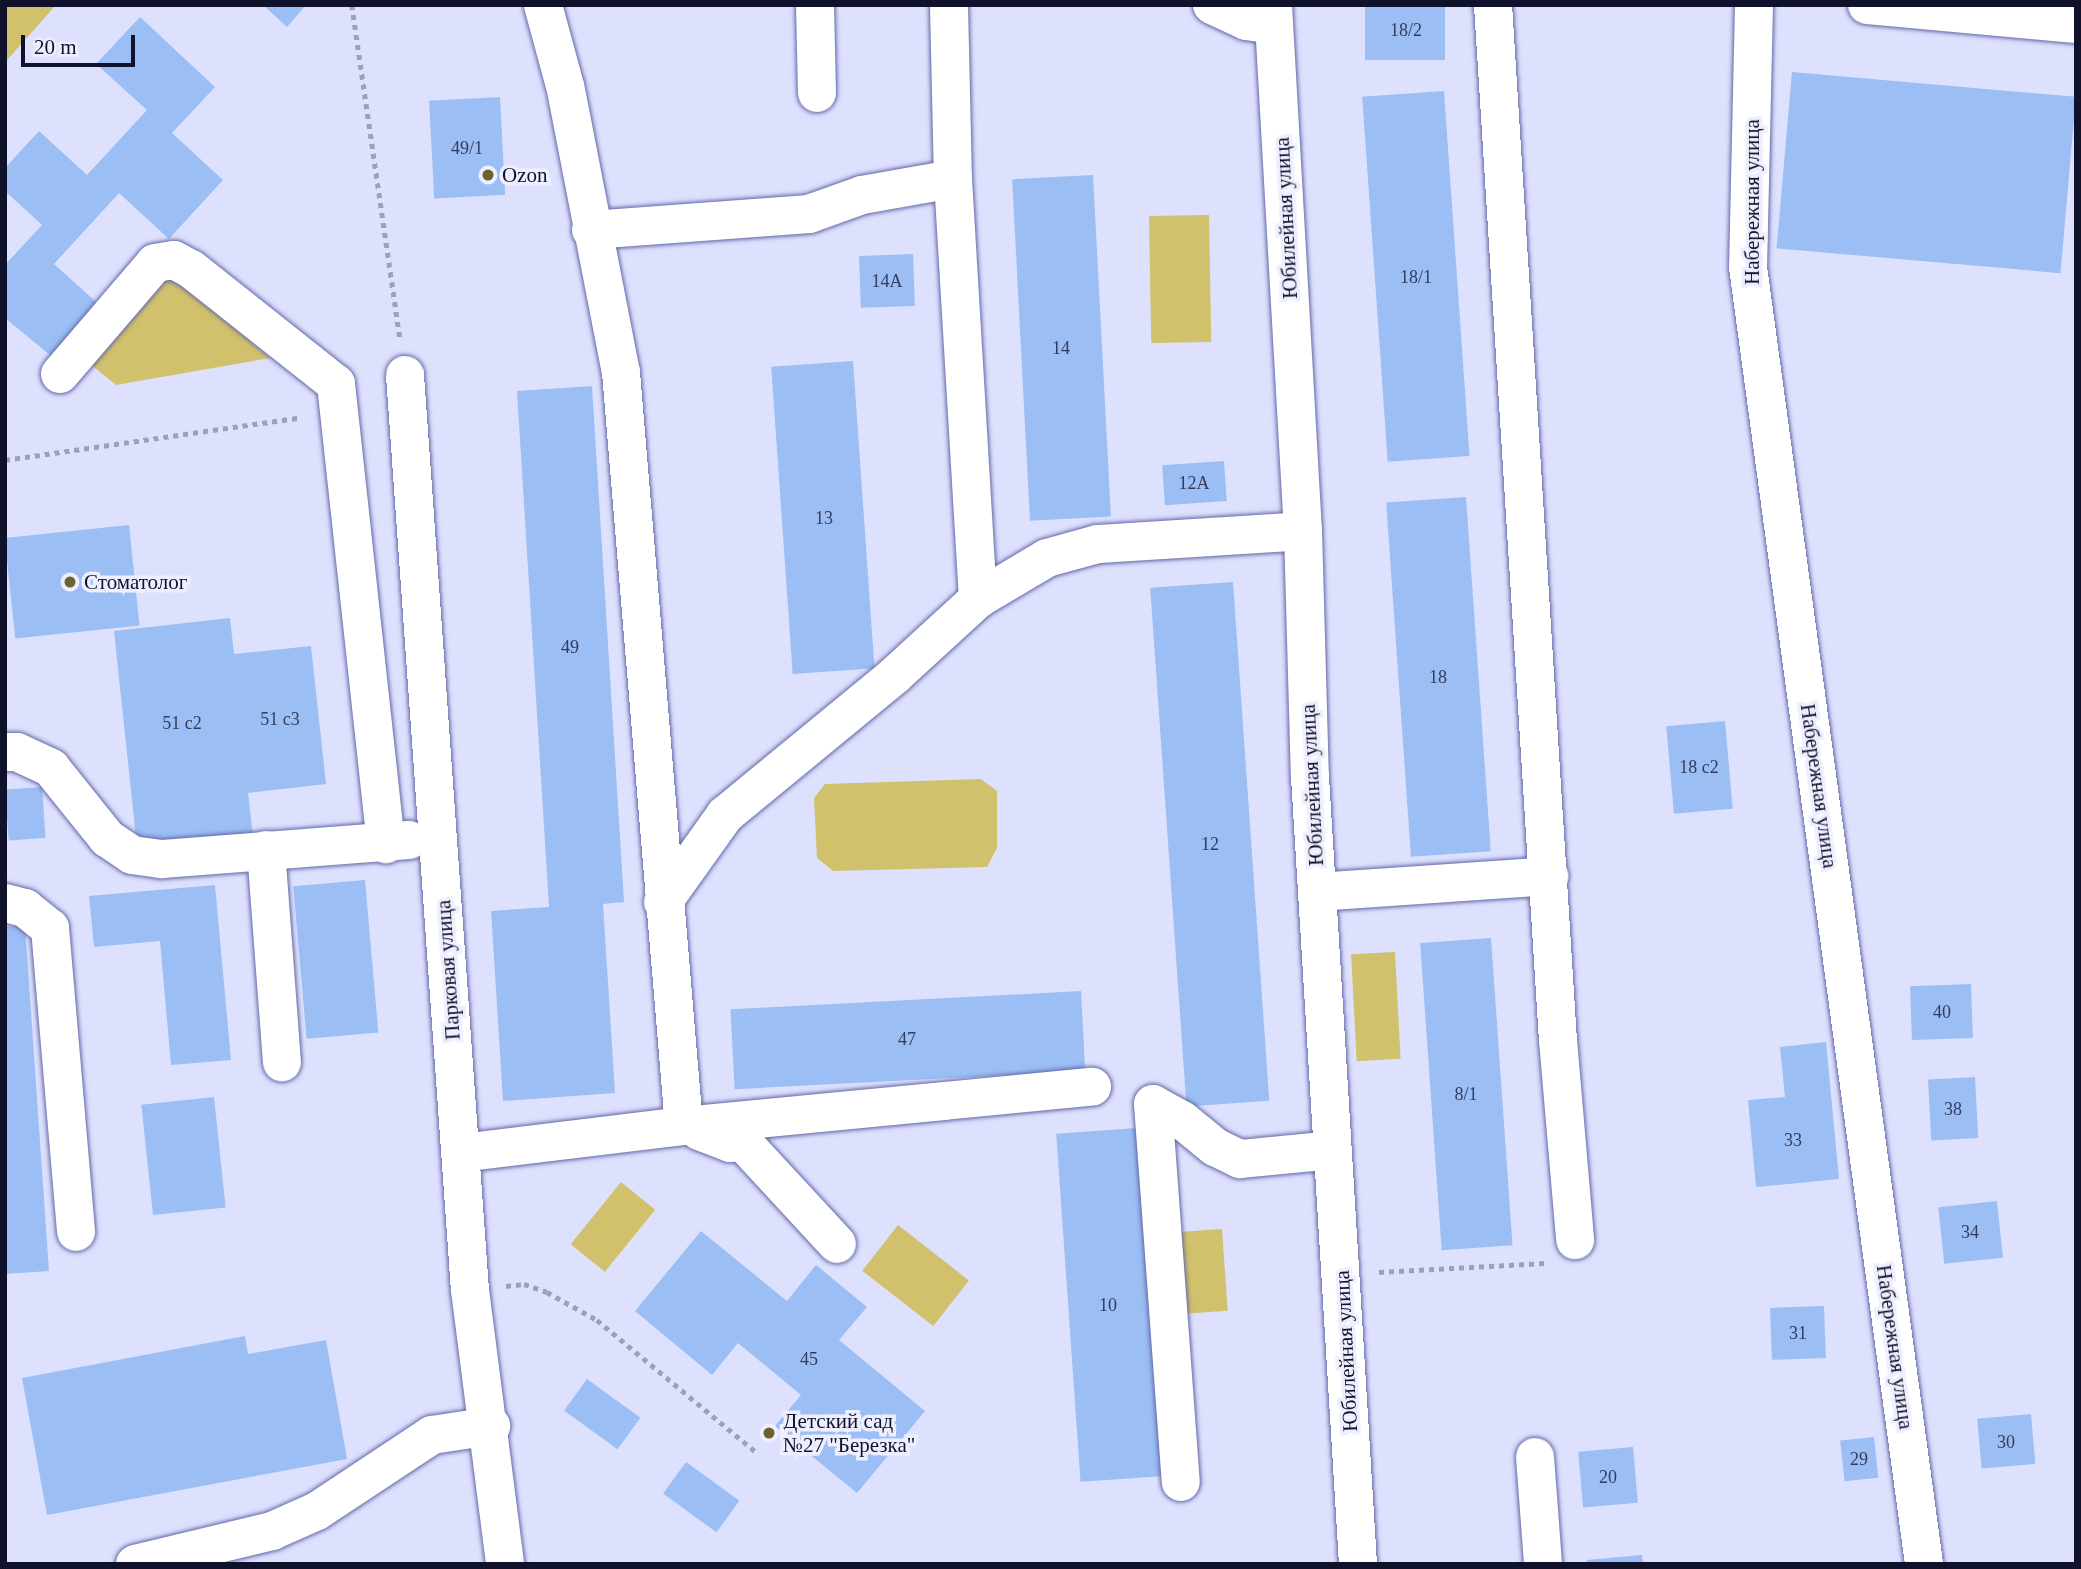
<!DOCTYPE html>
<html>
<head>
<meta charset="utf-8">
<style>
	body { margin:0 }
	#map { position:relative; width:2081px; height:1569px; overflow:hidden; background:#dde1fe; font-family:Georgia,serif }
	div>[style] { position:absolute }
	.green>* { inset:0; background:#d1c16c; transform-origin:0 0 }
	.building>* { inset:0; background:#9bbef4; transform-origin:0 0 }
	.path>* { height:4.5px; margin-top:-2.25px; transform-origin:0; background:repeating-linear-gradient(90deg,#9da0bc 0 5px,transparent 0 10px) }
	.roads { filter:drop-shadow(0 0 2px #6368a8) drop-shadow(0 0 2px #6368a8) }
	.minor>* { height:38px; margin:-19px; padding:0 19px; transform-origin:19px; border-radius:19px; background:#fff }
	.dots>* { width:19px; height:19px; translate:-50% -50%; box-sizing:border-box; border:4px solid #edeffe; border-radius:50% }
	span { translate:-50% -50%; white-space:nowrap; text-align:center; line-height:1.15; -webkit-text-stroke:7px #edeffe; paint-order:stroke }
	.number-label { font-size:18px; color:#333c5c }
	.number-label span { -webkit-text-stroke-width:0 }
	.poi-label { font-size:21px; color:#10112a }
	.left { translate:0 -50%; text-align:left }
	.street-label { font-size:21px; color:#10112a }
	.frame { position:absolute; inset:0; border:7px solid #10112a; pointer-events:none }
	.scale { position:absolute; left:21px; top:35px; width:114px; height:32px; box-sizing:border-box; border:4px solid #10112a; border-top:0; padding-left:9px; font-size:21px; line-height:24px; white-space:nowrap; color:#10112a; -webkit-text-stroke:5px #edeffe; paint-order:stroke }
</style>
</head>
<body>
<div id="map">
	<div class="green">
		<i style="clip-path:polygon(5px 5px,56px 5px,7px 60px,5px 58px)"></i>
		<i style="left:1209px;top:215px;width:127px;height:60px;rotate:89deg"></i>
		<i style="clip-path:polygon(167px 271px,270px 358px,116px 385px,89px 363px)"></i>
		<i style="clip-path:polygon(981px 779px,997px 791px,997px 848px,987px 867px,833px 871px,817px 858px,814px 798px,825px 784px)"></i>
		<i style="left:1395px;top:952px;width:107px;height:44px;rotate:87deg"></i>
		<i style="left:621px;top:1182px;width:44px;height:80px;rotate:39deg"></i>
		<i style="left:898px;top:1225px;width:90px;height:58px;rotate:38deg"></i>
		<i style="left:1222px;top:1229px;width:82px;height:44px;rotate:86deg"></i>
	</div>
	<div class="building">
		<i style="clip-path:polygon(263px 5px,306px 5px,287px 27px)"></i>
		<i style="left:1365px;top:5px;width:80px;height:55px"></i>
		<i style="clip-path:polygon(140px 17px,215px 87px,172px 133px,223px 180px,169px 239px,119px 193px,54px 264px,104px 309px,56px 360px,5px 318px,5px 265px,42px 225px,5px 191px,5px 168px,39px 131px,87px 175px,147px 110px,96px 64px)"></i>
		<i style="left:1792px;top:72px;width:285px;height:177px;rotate:5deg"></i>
		<i style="left:1444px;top:91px;width:366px;height:82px;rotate:86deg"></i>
		<i style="left:500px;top:97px;width:98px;height:71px;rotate:87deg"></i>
		<i style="left:1093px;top:175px;width:342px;height:81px;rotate:87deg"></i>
		<i style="left:913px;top:254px;width:52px;height:54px;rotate:88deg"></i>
		<i style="left:853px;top:361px;width:308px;height:82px;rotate:86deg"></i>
		<i style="clip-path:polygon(592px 386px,624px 902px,603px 904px,615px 1093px,503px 1101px,491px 911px,549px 907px,517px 391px)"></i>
		<i style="left:1224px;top:461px;width:40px;height:62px;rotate:86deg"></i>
		<i style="left:1466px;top:497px;width:355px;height:80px;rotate:86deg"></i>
		<i style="left:129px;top:525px;width:101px;height:125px;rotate:84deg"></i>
		<i style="left:1233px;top:582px;width:520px;height:83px;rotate:86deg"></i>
		<i style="clip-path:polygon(230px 618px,234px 654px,311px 646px,326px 784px,248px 793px,253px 835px,137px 847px,114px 631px)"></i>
		<i style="left:1725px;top:721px;width:88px;height:59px;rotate:85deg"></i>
		<i style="left:42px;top:787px;width:51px;height:37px;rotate:86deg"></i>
		<i style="left:365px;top:880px;width:153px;height:72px;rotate:85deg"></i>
		<i style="clip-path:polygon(215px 885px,231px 1060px,171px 1065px,160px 941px,94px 947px,89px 896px)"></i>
		<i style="clip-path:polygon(25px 926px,49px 1271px,5px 1274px,5px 927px)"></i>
		<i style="left:1491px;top:938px;width:308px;height:71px;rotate:86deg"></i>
		<i style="left:1971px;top:984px;width:54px;height:61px;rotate:88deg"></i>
		<i style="left:1081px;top:991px;width:80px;height:351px;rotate:87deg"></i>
		<i style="clip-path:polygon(1826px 1042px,1839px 1179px,1756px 1187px,1748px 1100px,1785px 1097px,1780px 1047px)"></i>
		<i style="left:1975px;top:1077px;width:61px;height:47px;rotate:87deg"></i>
		<i style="left:214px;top:1097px;width:111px;height:73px;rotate:84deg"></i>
		<i style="left:1137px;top:1128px;width:349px;height:81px;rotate:86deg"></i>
		<i style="left:1997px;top:1201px;width:57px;height:59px;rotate:84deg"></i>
		<i style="clip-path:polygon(701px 1231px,787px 1301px,816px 1265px,867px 1307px,839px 1340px,925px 1411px,857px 1493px,775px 1426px,801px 1395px,738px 1343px,712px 1375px,635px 1311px)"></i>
		<i style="left:1824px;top:1306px;width:52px;height:54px;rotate:88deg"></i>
		<i style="clip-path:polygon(245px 1336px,248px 1354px,326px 1340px,347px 1459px,47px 1515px,22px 1378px)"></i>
		<i style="left:587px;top:1379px;width:66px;height:39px;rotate:36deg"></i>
		<i style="left:2031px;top:1414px;width:50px;height:54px;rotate:85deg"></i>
		<i style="left:1874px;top:1437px;width:41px;height:34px;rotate:84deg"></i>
		<i style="left:1633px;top:1447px;width:56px;height:55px;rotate:85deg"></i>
		<i style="left:686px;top:1462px;width:66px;height:39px;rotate:36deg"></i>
		<i style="clip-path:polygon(1642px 1555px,1643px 1564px,1587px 1564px,1587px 1560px)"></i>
	</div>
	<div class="path">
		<i style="left:352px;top:5px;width:338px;rotate:81.8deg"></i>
		<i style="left:5px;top:460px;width:300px;rotate:-8.2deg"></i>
		<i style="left:1379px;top:1272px;width:166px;rotate:-3.1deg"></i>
		<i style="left:506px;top:1286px;width:18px;rotate:-6deg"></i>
		<i style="left:524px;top:1284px;width:24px;rotate:19deg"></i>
		<i style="left:547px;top:1292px;width:57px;rotate:29.2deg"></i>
		<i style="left:597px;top:1320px;width:207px;rotate:39.7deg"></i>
	</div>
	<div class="roads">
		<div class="minor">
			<i style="left:815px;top:5px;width:88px;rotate:88.7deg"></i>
			<i style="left:949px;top:5px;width:174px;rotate:88.7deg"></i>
			<i style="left:1212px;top:5px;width:38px;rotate:25deg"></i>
			<i style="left:1246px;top:21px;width:28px;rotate:8deg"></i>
			<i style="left:1273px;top:5px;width:527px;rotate:86.74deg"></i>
			<i style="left:1303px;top:531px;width:246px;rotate:88.4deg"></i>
			<i style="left:1310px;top:777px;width:788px;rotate:86.51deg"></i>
			<i style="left:1493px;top:5px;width:1037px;rotate:86.41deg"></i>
			<i style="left:1558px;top:1040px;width:201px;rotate:85.1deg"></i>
			<i style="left:1754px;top:5px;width:262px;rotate:91.3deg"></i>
			<i style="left:1748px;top:267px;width:1309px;rotate:82.27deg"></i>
			<i style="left:1867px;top:5px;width:210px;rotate:5.2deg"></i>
			<i style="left:591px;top:230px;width:219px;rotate:-4.2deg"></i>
			<i style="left:809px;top:214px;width:56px;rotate:-19.7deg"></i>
			<i style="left:862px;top:195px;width:92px;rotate:-10deg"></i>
			<i style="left:953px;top:179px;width:421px;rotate:86.6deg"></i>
			<i style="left:60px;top:374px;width:146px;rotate:-49.4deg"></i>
			<i style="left:155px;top:263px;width:19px;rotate:-9deg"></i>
			<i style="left:174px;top:260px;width:19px;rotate:28deg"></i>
			<i style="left:191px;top:269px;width:185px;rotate:38.4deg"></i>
			<i style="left:336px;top:384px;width:463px;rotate:83.8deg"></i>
			<i style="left:405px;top:375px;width:917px;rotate:85.94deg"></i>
			<i style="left:470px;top:1290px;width:276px;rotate:82.7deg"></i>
			<i style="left:5px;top:752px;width:12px"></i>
			<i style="left:17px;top:752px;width:38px;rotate:25deg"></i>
			<i style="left:51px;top:768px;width:90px;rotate:51.3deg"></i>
			<i style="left:107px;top:838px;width:30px;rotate:34deg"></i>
			<i style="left:132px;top:855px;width:30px;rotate:8deg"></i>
			<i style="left:162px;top:859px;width:248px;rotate:-4.4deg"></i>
			<i style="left:266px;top:850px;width:213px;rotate:85.7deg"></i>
			<i style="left:1317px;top:892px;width:233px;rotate:-3.9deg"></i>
			<i style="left:663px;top:902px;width:107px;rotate:-54.5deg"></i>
			<i style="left:725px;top:815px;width:219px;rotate:-39.4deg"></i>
			<i style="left:894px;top:676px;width:114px;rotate:-42.5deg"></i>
			<i style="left:978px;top:599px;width:80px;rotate:-30.7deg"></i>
			<i style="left:1047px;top:558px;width:53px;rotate:-15.4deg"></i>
			<i style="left:1098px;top:544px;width:205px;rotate:-3.6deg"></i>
			<i style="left:5px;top:903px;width:21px;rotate:14deg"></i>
			<i style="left:25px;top:908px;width:32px;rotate:39deg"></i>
			<i style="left:50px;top:928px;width:305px;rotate:85.1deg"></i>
			<i style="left:1153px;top:1104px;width:379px;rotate:85.8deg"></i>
			<i style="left:1153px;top:1104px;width:33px;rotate:29deg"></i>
			<i style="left:1182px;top:1120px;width:43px;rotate:39.3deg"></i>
			<i style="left:1215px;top:1147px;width:28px;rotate:26deg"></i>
			<i style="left:1240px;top:1159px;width:93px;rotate:-5.5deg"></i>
			<i style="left:684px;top:1126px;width:410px;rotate:-5.5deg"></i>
			<i style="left:699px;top:1131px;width:33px;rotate:21deg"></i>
			<i style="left:730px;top:1143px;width:12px;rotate:-9deg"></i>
			<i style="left:742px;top:1141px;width:140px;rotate:47.3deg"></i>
			<i style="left:461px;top:1153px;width:225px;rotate:-6.9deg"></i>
			<i style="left:684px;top:1126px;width:756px;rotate:-94.78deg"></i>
			<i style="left:621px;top:373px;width:292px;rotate:-101deg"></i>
			<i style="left:565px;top:86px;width:84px;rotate:-105.2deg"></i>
			<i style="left:1535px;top:1457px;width:107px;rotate:85.7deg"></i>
			<i style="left:135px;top:1564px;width:141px;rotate:-13.5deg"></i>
			<i style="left:272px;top:1531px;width:49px;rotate:-24deg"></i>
			<i style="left:317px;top:1511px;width:138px;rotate:-33.5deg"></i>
			<i style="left:432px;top:1435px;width:60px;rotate:-8.7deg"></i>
		</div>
	</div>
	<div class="dots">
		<i style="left:488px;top:175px;background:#6b622e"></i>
		<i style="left:70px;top:582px;background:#6b622e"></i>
		<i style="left:769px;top:1433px;background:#6b622e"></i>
	</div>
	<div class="number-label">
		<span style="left:1406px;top:30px">18/2</span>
		<span style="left:467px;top:148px">49/1</span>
		<span style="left:1416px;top:277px">18/1</span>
		<span style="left:887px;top:281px">14А</span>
		<span style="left:1061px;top:348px">14</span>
		<span style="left:1194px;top:483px">12А</span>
		<span style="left:824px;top:518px">13</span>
		<span style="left:570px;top:647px">49</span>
		<span style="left:1438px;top:677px">18</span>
		<span style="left:280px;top:719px">51 с3</span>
		<span style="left:182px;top:723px">51 с2</span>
		<span style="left:1699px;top:767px">18 с2</span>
		<span style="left:1210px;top:844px">12</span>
		<span style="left:1942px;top:1012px">40</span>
		<span style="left:907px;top:1039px">47</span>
		<span style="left:1466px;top:1094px">8/1</span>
		<span style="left:1953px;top:1109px">38</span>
		<span style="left:1793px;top:1140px">33</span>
		<span style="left:1970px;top:1232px">34</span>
		<span style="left:1108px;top:1305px">10</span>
		<span style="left:1798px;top:1333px">31</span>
		<span style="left:809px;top:1359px">45</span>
		<span style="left:2006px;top:1442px">30</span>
		<span style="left:1859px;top:1459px">29</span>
		<span style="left:1608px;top:1477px">20</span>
	</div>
	<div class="poi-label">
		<span class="left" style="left:502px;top:175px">Ozon</span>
		<span class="left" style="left:84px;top:582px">Стоматолог</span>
		<span class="left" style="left:783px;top:1433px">Детский сад<br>№27 "Березка"</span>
	</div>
	<div class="street-label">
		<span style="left:1752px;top:202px;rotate:-90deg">Набережная улица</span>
		<span style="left:1286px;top:218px;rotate:-93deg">Юбилейная улица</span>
		<span style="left:1312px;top:785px;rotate:-93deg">Юбилейная улица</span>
		<span style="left:1819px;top:786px;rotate:82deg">Набережная улица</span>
		<span style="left:448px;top:970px;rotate:-94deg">Парковая улица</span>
		<span style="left:1895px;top:1347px;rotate:82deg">Набережная улица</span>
		<span style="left:1346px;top:1351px;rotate:-93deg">Юбилейная улица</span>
	</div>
	<div class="frame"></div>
	<div class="scale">20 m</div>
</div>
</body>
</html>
